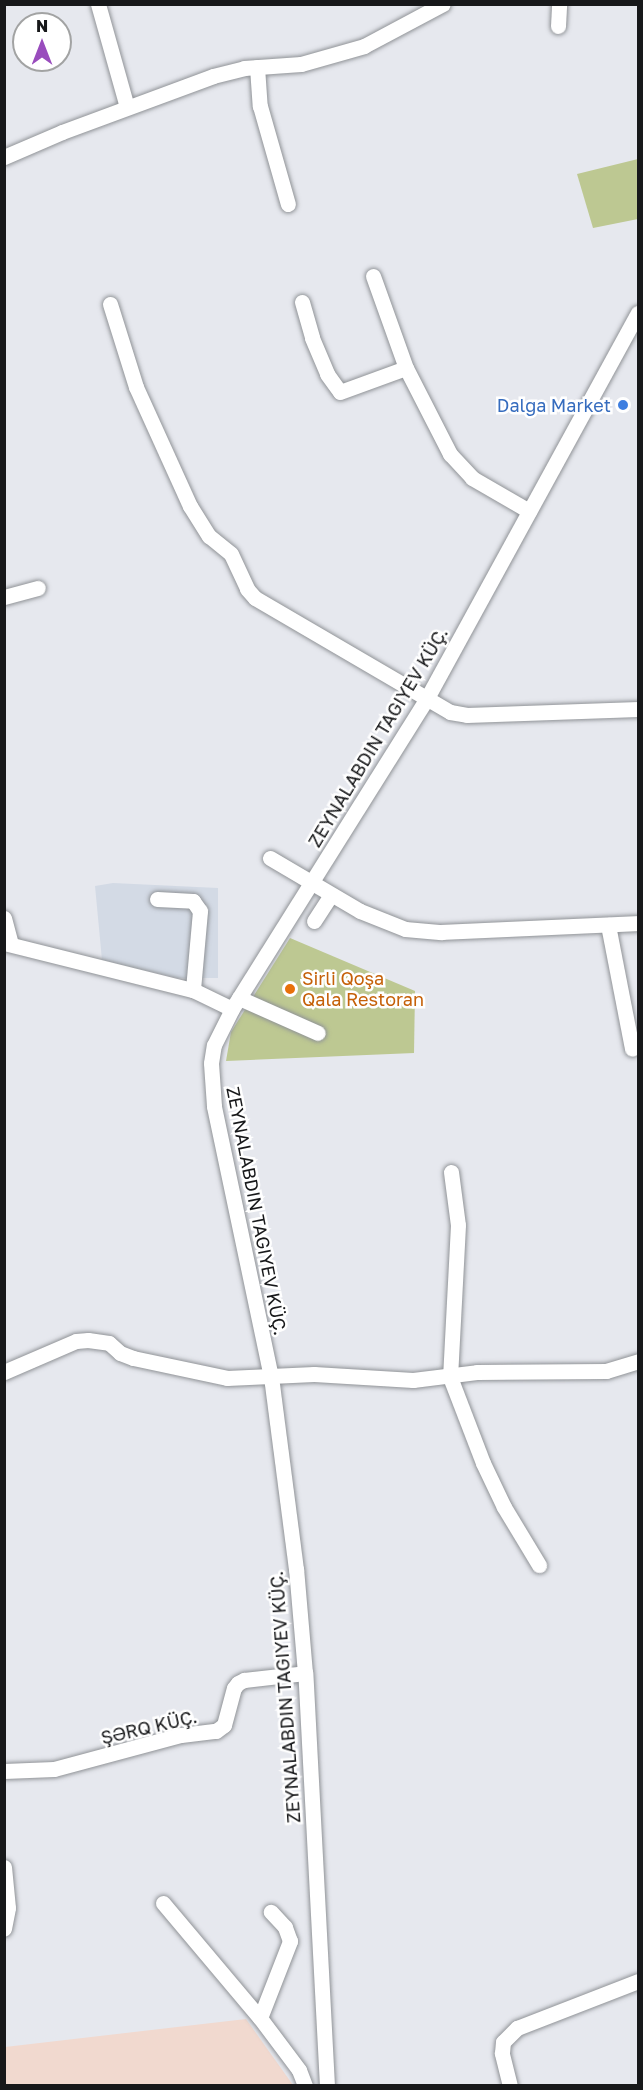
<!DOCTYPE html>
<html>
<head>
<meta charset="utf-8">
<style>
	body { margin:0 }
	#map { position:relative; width:643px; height:2090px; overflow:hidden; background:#e6e8ee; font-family:"Golos Text",sans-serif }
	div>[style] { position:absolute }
	.built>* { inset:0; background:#d3dae5 }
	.education>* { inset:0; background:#f1d9cf }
	.green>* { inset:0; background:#bdc892 }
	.roads { filter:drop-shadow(0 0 2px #909397) drop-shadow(0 0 2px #909397) }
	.minor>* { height:15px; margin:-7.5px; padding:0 7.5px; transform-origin:7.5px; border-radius:7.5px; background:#fff }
	.dots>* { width:16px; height:16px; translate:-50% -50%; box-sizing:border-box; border:3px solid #fff; border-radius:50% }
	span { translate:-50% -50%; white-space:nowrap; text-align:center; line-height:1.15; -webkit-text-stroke:5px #fff; paint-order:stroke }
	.shop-label { font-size:18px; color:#366cbe }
	.right { translate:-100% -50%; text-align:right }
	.street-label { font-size:18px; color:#17181a }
	.food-label { font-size:18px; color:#c56008 }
	.left { translate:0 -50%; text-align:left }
	.frame { position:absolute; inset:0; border:6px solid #17181a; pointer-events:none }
	.north { position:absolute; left:12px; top:12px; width:60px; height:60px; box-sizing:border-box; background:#fff; border:2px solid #a2a3a3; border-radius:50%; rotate:0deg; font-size:16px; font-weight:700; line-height:24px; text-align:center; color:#17181a }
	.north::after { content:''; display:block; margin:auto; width:21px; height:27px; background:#994cbd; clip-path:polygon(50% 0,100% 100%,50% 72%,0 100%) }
</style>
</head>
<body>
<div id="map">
	<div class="built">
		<i style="clip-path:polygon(113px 883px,218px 888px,218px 978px,177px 978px,102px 960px,95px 886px)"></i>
	</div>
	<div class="education">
		<i style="clip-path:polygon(246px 2019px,293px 2085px,5px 2085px,5px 2047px)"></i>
	</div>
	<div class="green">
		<i style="clip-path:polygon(638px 159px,638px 219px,593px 228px,577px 174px)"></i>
		<i style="clip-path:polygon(290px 938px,415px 991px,414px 1053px,226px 1061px,231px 1032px)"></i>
	</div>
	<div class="roads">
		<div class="minor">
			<i style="left:98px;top:4px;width:107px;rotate:74.3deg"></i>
			<i style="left:558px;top:26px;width:22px;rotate:-87deg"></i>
			<i style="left:257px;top:67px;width:39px;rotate:86deg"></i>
			<i style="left:260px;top:106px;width:102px;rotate:74.1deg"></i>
			<i style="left:4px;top:157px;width:63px;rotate:-23.3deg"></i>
			<i style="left:62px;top:132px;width:161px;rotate:-20.3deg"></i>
			<i style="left:213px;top:76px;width:32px;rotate:-14deg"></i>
			<i style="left:244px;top:68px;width:57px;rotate:-4deg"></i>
			<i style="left:301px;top:64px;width:66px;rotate:-15.9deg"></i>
			<i style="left:364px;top:46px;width:89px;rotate:-28deg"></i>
			<i style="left:373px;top:276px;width:98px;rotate:70.3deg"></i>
			<i style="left:406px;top:368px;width:97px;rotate:62.9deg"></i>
			<i style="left:450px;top:454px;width:33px;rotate:47deg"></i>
			<i style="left:472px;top:478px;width:66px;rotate:30.1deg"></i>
			<i style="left:302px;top:302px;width:37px;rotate:74deg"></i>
			<i style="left:312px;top:338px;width:39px;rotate:67deg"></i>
			<i style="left:327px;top:374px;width:22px;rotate:54deg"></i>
			<i style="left:340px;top:392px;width:70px;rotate:-20deg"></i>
			<i style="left:110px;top:304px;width:87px;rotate:72.6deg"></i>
			<i style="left:136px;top:387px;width:131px;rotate:65.6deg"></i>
			<i style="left:190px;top:506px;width:36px;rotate:58deg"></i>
			<i style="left:209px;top:536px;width:28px;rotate:39deg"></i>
			<i style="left:231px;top:554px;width:38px;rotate:65deg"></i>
			<i style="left:247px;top:589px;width:12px;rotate:48deg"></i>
			<i style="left:255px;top:598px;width:226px;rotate:30.3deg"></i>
			<i style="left:450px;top:712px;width:17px;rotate:10deg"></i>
			<i style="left:467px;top:715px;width:171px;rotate:-2deg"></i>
			<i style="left:4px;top:597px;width:35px;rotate:-15deg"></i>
			<i style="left:270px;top:858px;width:104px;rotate:30.5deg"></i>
			<i style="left:360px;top:911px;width:48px;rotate:21.8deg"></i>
			<i style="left:405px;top:929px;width:37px;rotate:5deg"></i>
			<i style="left:442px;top:932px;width:196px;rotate:-2.6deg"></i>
			<i style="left:157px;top:899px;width:36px;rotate:3deg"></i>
			<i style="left:193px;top:901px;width:12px;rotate:55deg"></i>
			<i style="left:200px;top:911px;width:79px;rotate:95.1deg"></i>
			<i style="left:4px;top:918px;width:27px;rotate:75deg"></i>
			<i style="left:314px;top:921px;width:31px;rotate:-57deg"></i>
			<i style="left:608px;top:925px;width:126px;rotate:79deg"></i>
			<i style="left:4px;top:943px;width:195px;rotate:14deg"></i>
			<i style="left:193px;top:990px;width:43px;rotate:26deg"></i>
			<i style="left:239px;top:998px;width:86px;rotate:23.9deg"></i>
			<i style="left:451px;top:1172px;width:53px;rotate:82.5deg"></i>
			<i style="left:458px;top:1225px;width:152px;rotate:93deg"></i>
			<i style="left:450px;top:1377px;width:92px;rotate:69deg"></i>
			<i style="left:483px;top:1463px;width:49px;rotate:64.5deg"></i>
			<i style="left:504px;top:1507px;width:68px;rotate:58.9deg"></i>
			<i style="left:4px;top:1372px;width:78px;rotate:-23.3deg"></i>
			<i style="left:76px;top:1341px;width:12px;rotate:-5deg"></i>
			<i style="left:88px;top:1340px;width:21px;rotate:8deg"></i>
			<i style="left:109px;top:1343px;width:15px;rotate:42deg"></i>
			<i style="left:120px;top:1353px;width:14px;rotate:21deg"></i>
			<i style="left:133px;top:1358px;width:96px;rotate:12deg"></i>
			<i style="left:227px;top:1378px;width:87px;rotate:-2.6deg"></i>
			<i style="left:314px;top:1374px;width:99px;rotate:3.5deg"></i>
			<i style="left:413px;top:1380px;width:64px;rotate:-7.1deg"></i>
			<i style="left:477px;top:1372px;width:129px;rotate:-0.4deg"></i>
			<i style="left:606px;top:1371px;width:34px;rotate:-17deg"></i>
			<i style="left:4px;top:1771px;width:50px;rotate:-2.3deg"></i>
			<i style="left:54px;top:1769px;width:131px;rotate:-15deg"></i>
			<i style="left:181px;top:1735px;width:35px;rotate:-7deg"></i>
			<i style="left:216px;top:1731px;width:10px;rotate:-37deg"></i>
			<i style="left:224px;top:1725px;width:38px;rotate:-75deg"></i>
			<i style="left:234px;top:1688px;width:6px;rotate:-51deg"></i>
			<i style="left:238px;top:1683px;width:7px;rotate:-27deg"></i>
			<i style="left:244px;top:1680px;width:61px;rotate:-6.5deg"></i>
			<i style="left:4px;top:1867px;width:41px;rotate:84.4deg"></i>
			<i style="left:8px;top:1908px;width:21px;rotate:101deg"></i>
			<i style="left:163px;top:1903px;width:150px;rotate:49.9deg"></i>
			<i style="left:260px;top:2018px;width:65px;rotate:53.1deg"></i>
			<i style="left:299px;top:2070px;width:17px;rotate:69deg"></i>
			<i style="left:260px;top:2018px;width:83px;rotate:-68.7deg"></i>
			<i style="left:290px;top:1941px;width:15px;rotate:-110deg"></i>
			<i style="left:285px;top:1927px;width:21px;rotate:-133deg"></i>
			<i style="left:327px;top:2086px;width:414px;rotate:-93deg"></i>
			<i style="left:305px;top:1673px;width:104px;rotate:-94.9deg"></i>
			<i style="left:296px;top:1569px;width:194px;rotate:-97.4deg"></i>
			<i style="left:271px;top:1377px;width:277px;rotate:-101.9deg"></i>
			<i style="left:214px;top:1106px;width:43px;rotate:-94deg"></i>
			<i style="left:211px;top:1063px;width:18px;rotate:-81deg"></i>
			<i style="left:214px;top:1045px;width:40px;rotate:-63.4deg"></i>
			<i style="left:232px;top:1009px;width:367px;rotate:-57.9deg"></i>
			<i style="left:427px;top:698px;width:439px;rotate:-61.3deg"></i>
			<i style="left:510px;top:2086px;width:34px;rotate:-104deg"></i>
			<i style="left:502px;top:2053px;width:11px;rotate:-85deg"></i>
			<i style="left:503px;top:2042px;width:20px;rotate:-45deg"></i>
			<i style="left:517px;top:2028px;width:130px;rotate:-21.2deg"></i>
		</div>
	</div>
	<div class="dots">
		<i style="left:623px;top:405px;background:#3f7fe0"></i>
		<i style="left:290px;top:989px;background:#e8710a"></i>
	</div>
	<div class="shop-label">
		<span class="right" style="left:611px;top:405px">Dalğa Market</span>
	</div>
	<div class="street-label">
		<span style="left:378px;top:737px;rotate:-59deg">ZEYNALABDIN TAĞIYEV KÜÇ.</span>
		<span style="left:257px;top:1211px;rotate:79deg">ZEYNALABDIN TAĞIYEV KÜÇ.</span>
		<span style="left:285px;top:1697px;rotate:-94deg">ZEYNALABDIN TAĞIYEV KÜÇ.</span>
		<span style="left:149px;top:1727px;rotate:-13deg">ŞƏRQ KÜÇ.</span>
	</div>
	<div class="food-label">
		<span class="left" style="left:302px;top:989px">Sirli Qoşa<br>Qala Restoran</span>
	</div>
	<div class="frame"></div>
	<div class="north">N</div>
</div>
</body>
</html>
